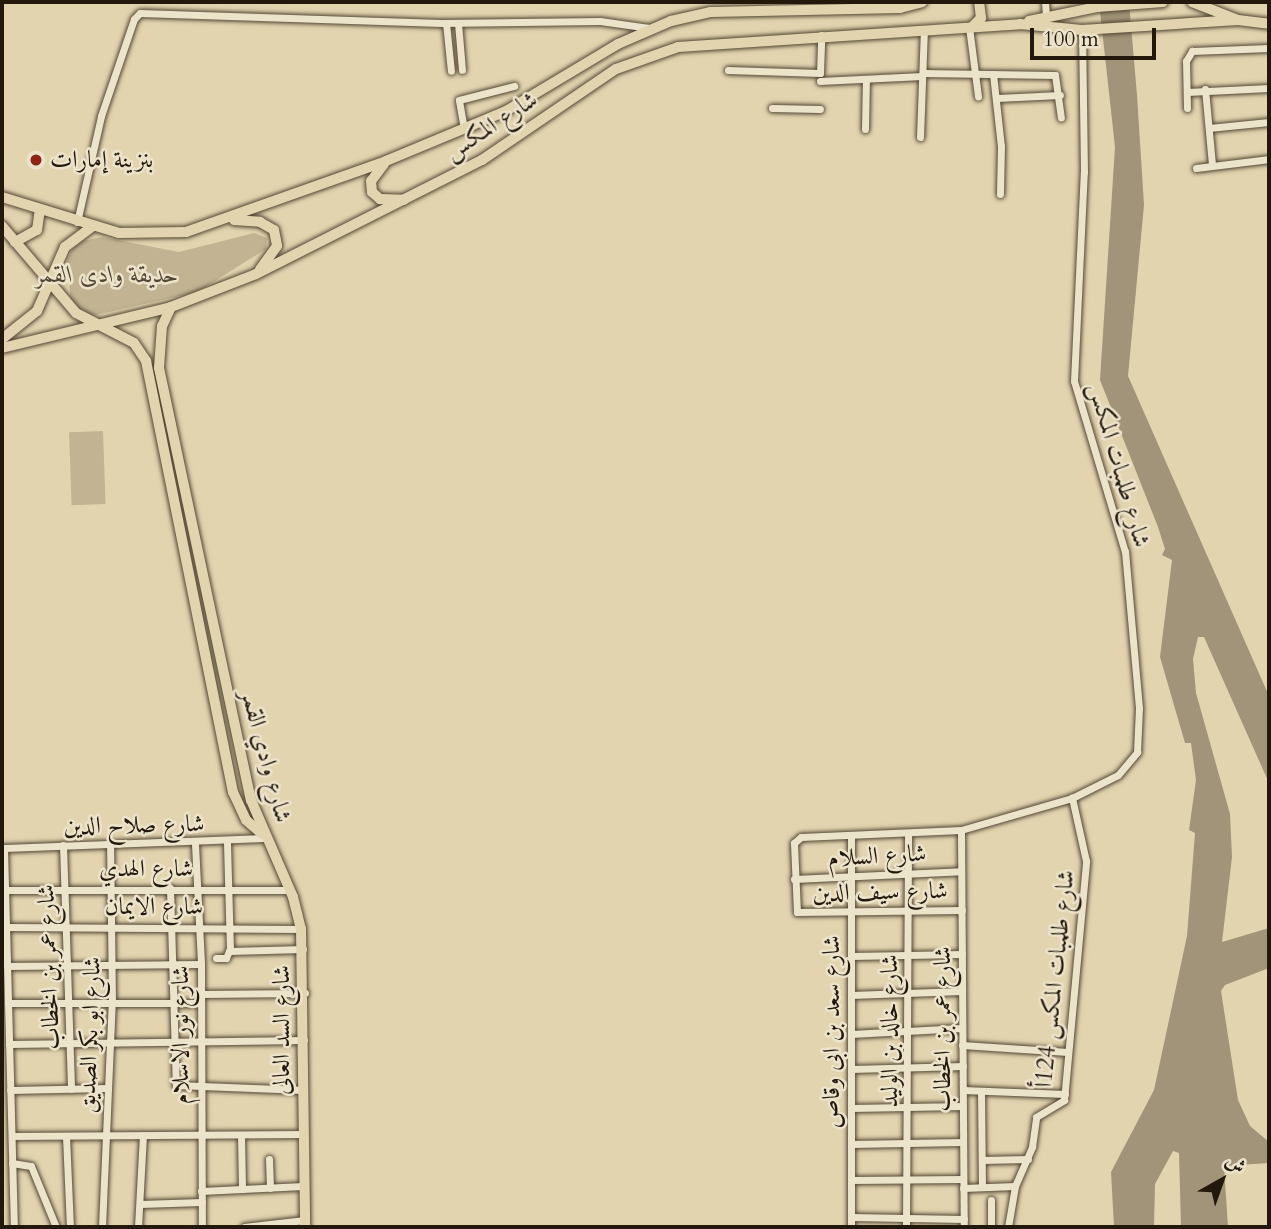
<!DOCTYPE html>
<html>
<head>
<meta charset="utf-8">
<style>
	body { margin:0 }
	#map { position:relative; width:1271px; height:1229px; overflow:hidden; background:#e2d4af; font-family:Cardo,Amiri,serif }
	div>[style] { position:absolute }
	.green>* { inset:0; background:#c2b493; transform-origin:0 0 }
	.water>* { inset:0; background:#a19478 }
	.roads { filter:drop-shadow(0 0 2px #534735) drop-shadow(0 0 2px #534735) }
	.minor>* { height:7px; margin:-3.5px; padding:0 3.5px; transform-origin:3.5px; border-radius:3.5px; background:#ece3cb }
	.primary>* { height:10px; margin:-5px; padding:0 5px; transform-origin:5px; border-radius:5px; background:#e2d4af }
	.dots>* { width:19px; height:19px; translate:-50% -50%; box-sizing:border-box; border:4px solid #ece3cb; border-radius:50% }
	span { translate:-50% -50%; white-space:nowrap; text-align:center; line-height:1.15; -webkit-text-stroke:5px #ece3cb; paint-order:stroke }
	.street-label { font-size:24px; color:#23180c }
	.poi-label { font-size:24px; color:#23180c }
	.left { translate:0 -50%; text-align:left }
	.park-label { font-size:24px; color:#534734; font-style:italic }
	.frame { position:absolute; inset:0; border:4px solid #23180c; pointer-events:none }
	.north { position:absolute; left:1187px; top:1145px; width:70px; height:70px; -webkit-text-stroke:5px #ece3cb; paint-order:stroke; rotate:40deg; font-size:19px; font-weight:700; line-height:28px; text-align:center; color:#23180c }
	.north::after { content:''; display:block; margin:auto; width:24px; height:32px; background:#23180c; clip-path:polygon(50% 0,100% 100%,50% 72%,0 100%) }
	.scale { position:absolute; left:1030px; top:28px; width:126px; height:32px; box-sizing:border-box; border:4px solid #23180c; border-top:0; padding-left:9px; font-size:21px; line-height:24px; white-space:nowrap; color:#23180c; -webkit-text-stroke:5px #ece3cb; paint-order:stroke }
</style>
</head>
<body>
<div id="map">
	<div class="green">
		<i style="clip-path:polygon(254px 233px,267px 238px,266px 249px,197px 292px,96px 315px,79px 311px,71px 303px,67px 261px,73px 248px,83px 241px,102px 237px,179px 252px)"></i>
		<i style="left:103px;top:431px;width:73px;height:34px;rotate:88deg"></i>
	</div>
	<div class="water">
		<i style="clip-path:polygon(1099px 2px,1129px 2px,1137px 95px,1144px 205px,1128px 376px,1269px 696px,1269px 783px,1204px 637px,1198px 637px,1193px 659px,1196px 693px,1230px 814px,1232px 857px,1222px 942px,1269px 928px,1269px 968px,1225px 985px,1221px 991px,1238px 1100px,1250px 1126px,1269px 1142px,1269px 1163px,1224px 1166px,1228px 1227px,1181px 1227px,1179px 1153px,1173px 1151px,1155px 1184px,1154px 1227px,1114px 1227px,1111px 1172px,1154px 1090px,1187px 936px,1195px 833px,1189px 830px,1196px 780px,1191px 743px,1185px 743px,1160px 657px,1172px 560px,1162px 555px,1165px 549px,1158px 527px,1100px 380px,1115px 147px)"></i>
	</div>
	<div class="roads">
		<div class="minor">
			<i style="left:1045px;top:2px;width:16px;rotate:86deg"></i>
			<i style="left:446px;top:23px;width:48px;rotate:84.1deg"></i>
			<i style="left:458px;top:23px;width:47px;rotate:85.1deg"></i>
			<i style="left:969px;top:27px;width:70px;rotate:82.6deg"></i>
			<i style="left:728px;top:70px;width:92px;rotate:1.9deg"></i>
			<i style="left:820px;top:73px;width:38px;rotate:-88deg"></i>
			<i style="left:923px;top:73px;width:132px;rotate:0.9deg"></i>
			<i style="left:1055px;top:75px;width:43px;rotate:82.1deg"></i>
			<i style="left:993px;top:74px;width:72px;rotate:83.7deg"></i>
			<i style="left:1001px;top:146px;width:48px;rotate:91.2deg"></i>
			<i style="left:820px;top:81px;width:102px;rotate:-2.8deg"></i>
			<i style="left:1205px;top:89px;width:75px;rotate:84.7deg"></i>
			<i style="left:1187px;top:92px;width:82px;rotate:-2.8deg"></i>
			<i style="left:997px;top:98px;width:63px;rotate:-2.7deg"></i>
			<i style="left:772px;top:108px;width:48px;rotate:1.2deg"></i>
			<i style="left:1187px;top:108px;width:47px;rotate:-91.2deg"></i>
			<i style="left:1186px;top:61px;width:12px;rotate:-59deg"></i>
			<i style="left:1192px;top:51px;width:77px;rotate:-2.2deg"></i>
			<i style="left:1209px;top:128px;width:60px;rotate:-5.7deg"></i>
			<i style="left:464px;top:129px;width:29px;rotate:-100deg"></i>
			<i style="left:459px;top:100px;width:57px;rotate:-14.3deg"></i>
			<i style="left:865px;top:129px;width:50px;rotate:-88.9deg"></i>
			<i style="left:920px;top:137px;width:107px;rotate:-87.9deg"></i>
			<i style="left:1196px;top:168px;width:74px;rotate:-7deg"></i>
			<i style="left:77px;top:222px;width:109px;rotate:-77.2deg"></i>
			<i style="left:101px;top:116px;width:102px;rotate:-71.2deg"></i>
			<i style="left:134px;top:19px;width:8px;rotate:-45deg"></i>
			<i style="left:140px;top:13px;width:301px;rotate:1.9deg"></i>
			<i style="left:441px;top:23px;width:159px;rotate:-0.7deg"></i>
			<i style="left:600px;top:21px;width:50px;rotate:8deg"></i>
			<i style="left:961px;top:830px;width:397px;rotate:89.6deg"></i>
			<i style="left:851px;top:836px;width:391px;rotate:90deg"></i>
			<i style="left:227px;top:843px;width:108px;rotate:88.4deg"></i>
			<i style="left:195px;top:844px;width:120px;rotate:87.1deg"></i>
			<i style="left:201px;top:964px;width:263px;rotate:89.8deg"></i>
			<i style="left:63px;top:845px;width:244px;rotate:88.1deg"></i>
			<i style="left:2px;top:848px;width:265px;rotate:-2.2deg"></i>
			<i style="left:4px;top:848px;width:379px;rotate:88.5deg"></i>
			<i style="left:794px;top:879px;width:167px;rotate:-2.7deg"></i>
			<i style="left:170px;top:888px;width:197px;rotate:88.3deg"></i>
			<i style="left:176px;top:1085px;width:128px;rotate:2.2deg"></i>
			<i style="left:3px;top:890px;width:287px"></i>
			<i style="left:962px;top:910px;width:165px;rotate:179.3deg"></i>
			<i style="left:797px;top:912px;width:69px;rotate:-92.5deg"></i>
			<i style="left:794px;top:843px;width:9px;rotate:-41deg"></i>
			<i style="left:801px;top:837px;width:160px;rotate:-2.5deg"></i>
			<i style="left:961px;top:830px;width:116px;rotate:-16.1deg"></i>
			<i style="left:1072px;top:798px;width:51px;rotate:-26.6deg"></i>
			<i style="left:1118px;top:775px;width:30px;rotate:-50deg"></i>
			<i style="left:1137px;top:752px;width:44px;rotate:-87.4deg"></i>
			<i style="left:1139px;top:708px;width:157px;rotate:-95.1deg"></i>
			<i style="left:1125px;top:552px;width:178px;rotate:-106.6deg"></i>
			<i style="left:1074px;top:381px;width:209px;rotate:-87.3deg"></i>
			<i style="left:1084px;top:172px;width:142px;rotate:-90.8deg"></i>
			<i style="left:6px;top:927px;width:295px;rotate:0.4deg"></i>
			<i style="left:851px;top:956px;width:111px;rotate:-1deg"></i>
			<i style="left:216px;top:958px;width:10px"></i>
			<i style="left:226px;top:958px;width:8px;rotate:-67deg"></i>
			<i style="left:229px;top:951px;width:74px;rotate:-1.5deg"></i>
			<i style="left:7px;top:966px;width:194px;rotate:-0.6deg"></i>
			<i style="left:201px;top:994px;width:104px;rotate:-0.6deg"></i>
			<i style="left:851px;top:995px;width:111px;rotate:-2.1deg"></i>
			<i style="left:8px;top:1003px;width:193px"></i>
			<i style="left:851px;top:1034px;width:111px;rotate:-3.1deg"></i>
			<i style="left:9px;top:1044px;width:295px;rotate:-0.8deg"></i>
			<i style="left:962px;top:1045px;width:106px;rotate:3.8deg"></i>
			<i style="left:851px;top:1069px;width:112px;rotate:-1.5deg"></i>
			<i style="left:10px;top:1090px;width:97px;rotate:-1.2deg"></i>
			<i style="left:963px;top:1090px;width:102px;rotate:2.2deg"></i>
			<i style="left:981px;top:1091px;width:96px;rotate:89.4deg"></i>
			<i style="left:851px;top:1108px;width:112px;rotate:-1deg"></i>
			<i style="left:241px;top:1135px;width:54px;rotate:88.9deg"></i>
			<i style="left:12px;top:1136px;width:291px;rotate:-0.4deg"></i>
			<i style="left:66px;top:1136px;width:91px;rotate:87.5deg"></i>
			<i style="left:851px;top:1144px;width:112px;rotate:-1deg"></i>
			<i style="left:269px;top:1159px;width:29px;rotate:88deg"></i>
			<i style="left:982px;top:1160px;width:46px;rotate:-1.2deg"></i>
			<i style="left:12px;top:1163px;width:19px;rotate:9deg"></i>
			<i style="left:31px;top:1166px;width:66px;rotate:67.7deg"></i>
			<i style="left:851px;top:1180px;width:112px;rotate:-0.5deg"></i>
			<i style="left:963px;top:1188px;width:52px;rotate:-2.2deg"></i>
			<i style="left:201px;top:1191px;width:102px;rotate:-2.8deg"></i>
			<i style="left:991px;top:1200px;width:27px;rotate:90deg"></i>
			<i style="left:140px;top:1204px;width:62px;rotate:-1.8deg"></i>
			<i style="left:851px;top:1217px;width:113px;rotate:1deg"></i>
			<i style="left:102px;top:1227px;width:226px;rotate:-87.5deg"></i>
			<i style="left:112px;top:1001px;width:157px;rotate:-90.7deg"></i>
			<i style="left:138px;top:1227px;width:92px;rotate:-86.9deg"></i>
			<i style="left:244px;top:1227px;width:61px;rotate:-6.5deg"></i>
			<i style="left:906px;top:1227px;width:393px;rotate:-89.7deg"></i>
			<i style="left:1008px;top:1227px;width:42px;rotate:-80.3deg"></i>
			<i style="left:1015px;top:1186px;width:43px;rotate:-66.4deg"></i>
			<i style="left:1032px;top:1147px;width:30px;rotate:-82deg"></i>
			<i style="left:1036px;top:1117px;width:33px;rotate:-31deg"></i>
			<i style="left:1064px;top:1100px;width:240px;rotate:-84.7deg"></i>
			<i style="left:1086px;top:861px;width:65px;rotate:-102.5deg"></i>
		</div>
		<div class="primary">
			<i style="left:1192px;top:2px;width:49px;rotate:21.4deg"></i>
			<i style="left:1029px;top:21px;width:69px;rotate:-11.6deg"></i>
			<i style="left:1097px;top:7px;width:66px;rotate:-4.3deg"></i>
			<i style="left:972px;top:27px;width:13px;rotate:-45deg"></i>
			<i style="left:981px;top:18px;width:16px;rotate:-97deg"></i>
			<i style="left:384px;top:164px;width:21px;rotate:127deg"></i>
			<i style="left:371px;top:181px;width:11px;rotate:85deg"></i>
			<i style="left:372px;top:192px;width:11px;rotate:41deg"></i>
			<i style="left:380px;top:199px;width:24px;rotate:2deg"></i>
			<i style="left:2px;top:197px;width:122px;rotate:17.1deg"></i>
			<i style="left:119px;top:233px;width:67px;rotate:-0.9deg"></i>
			<i style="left:186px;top:232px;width:212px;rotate:-19.5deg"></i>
			<i style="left:386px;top:161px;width:130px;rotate:-22.6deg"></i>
			<i style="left:506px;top:111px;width:131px;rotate:-30.9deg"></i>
			<i style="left:618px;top:44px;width:58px;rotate:-23.5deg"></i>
			<i style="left:671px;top:21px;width:41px;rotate:-12.7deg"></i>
			<i style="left:711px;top:12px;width:189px;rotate:-1.2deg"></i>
			<i style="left:900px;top:8px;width:23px;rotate:-15deg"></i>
			<i style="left:234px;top:220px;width:26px;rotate:4deg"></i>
			<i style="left:260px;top:222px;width:16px;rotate:30deg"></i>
			<i style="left:274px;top:230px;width:16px;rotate:79deg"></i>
			<i style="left:277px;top:246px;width:29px;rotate:126deg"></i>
			<i style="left:2px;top:226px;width:114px;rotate:49.6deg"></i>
			<i style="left:76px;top:313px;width:65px;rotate:27.3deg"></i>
			<i style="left:134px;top:343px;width:22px;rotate:56deg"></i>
			<i style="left:146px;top:361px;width:440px;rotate:78.6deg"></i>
			<i style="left:233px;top:792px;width:31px;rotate:65deg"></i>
			<i style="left:246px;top:820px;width:21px;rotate:41deg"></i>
			<i style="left:15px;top:242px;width:25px;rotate:-29deg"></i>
			<i style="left:37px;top:230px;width:21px;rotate:-82deg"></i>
			<i style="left:171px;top:307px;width:21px;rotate:115deg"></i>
			<i style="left:162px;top:326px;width:42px;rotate:94.1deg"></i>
			<i style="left:159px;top:368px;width:442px;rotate:78deg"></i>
			<i style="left:251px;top:800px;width:106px;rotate:66.6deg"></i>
			<i style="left:293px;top:897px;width:33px;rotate:76deg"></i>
			<i style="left:301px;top:929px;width:298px;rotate:89.2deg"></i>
			<i style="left:2px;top:339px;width:45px;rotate:-38.7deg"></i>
			<i style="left:37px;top:311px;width:70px;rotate:-66.4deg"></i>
			<i style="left:65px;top:247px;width:35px;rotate:-37deg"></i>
			<i style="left:2px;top:348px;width:174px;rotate:-13.6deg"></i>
			<i style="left:171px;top:307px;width:91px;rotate:-21.2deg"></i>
			<i style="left:256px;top:274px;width:253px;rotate:-26.8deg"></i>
			<i style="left:482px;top:160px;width:162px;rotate:-34.2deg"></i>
			<i style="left:616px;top:69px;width:66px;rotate:-19.5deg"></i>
			<i style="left:678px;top:47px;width:343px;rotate:-3.8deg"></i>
			<i style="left:1020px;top:24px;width:62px;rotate:5.5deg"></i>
			<i style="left:1082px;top:30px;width:156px;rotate:-3.7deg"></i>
			<i style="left:1238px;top:20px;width:31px;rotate:7deg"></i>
		</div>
	</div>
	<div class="dots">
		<i style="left:36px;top:160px;background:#8f2418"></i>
	</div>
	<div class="street-label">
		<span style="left:491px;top:126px;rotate:-33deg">شارع المكس</span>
		<span style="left:1119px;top:465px;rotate:74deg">شارع طلمبات المكس</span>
		<span style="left:266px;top:756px;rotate:75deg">شارع وادي القمر</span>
		<span style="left:134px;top:825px;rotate:-1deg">شارع صلاح الدين</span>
		<span style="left:877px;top:856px;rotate:-3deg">شارع السلام</span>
		<span style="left:146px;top:869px">شارع الهدي</span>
		<span style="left:880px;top:892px;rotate:-1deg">شارع سيف الدين</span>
		<span style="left:154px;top:907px">شارع الايمان</span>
		<span style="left:49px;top:967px;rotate:-92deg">شارع عمر بن الخطاب</span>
		<span style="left:1055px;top:979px;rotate:-84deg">شارع طلمبات المكس 124أ</span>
		<span style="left:943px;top:1029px;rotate:-90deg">شارع عمر بن الخطاب</span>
		<span style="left:282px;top:1030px;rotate:-90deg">شارع السد العالى</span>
		<span style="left:890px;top:1031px;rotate:-90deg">شارع خالد بن الوليد</span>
		<span style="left:832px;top:1032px;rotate:-90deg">شارع سعد بن ابى وقاص</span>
		<span style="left:90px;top:1035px;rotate:-88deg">شارع ابو بكر الصديق</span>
		<span style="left:181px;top:1035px;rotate:-90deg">شارع نور الاسلام</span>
	</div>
	<div class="poi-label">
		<span class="left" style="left:50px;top:160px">بنزينة إمارات</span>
	</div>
	<div class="park-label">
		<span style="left:107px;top:275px">حديقة وادى القمر</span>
	</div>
	<div class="frame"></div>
	<div class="north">ش</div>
	<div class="scale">100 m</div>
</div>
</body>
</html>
